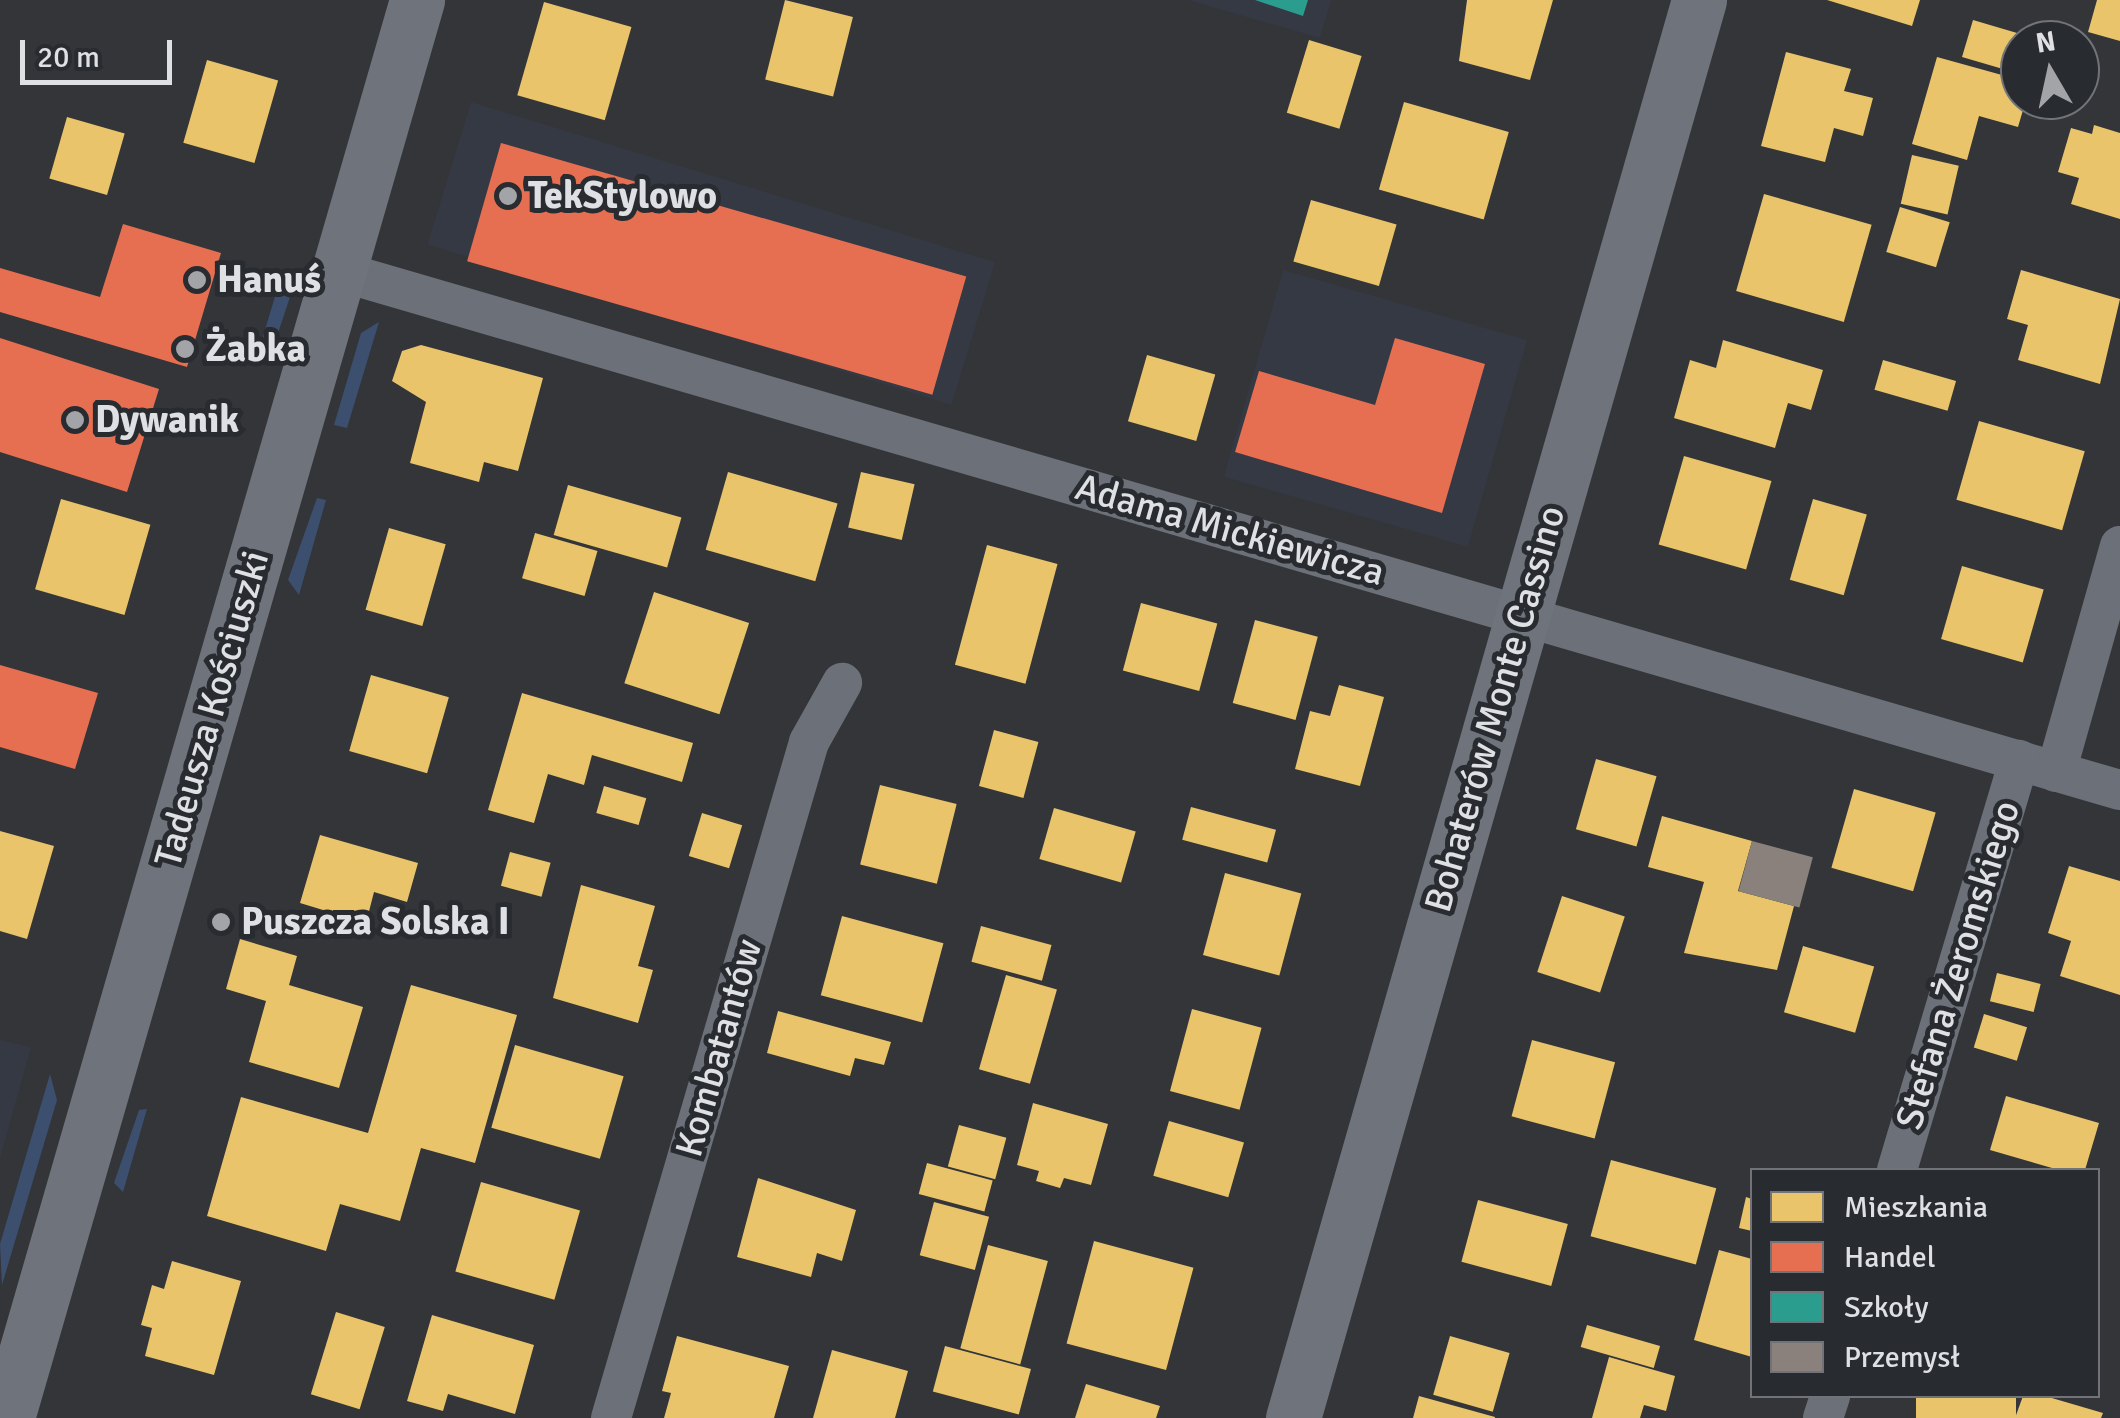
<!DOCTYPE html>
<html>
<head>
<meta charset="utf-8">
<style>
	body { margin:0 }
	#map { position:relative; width:2120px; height:1418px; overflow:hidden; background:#333538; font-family:Signika,sans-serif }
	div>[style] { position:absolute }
	.built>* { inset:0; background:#343943; transform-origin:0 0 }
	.green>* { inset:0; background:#3d4f6e }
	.homes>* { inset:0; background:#e9c46a; transform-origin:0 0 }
	.shops>* { inset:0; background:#e76f51; transform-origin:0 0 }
	.schools>* { inset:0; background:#2a9d8f }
	.industry>* { inset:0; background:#8a817c; transform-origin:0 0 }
	.street>* { height:40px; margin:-20px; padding:0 20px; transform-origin:20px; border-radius:20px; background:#6b7079 }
	.secondary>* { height:55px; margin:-27.5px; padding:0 27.5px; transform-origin:27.5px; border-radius:27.5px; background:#6e737c }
	.dots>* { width:28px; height:28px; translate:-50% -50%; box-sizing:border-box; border:5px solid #282b30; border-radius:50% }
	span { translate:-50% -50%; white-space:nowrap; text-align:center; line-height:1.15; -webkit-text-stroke:10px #282b30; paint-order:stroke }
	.poi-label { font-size:38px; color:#dee0e3; font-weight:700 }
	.left { translate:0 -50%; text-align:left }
	.street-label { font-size:38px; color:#dee0e3 }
	.legend { position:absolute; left:1750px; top:1168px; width:350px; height:230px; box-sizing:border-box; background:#282b30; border:2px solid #717378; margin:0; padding:12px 18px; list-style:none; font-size:30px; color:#dee0e3 }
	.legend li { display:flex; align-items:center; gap:20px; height:50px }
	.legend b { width:50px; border:2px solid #717378 }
	.north { position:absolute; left:2000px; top:20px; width:100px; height:100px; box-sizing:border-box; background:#282b30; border:2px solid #717378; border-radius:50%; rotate:351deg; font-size:28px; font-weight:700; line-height:40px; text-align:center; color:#dee0e3 }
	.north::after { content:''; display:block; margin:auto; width:35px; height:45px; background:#a2a4a7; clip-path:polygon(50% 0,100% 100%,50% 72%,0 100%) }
	.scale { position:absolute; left:20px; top:40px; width:152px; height:45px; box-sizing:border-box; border:5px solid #dee0e3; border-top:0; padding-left:12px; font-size:30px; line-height:35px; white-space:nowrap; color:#dee0e3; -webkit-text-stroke:8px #282b30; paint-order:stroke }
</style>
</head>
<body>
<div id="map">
	<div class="built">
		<i style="clip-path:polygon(1188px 0,1331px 0,1320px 38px)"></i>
		<i style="left:471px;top:102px;width:548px;height:149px;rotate:17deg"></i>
		<i style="left:1283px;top:270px;width:254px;height:215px;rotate:16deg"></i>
		<i style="clip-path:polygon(0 1040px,31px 1047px,0 1159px)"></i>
	</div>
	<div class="green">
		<i style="clip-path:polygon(281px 277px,294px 285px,269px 360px,257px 356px)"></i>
		<i style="clip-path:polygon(379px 322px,347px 428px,334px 425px,361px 333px)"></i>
		<i style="clip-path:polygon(317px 498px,326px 500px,299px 595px,288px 580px)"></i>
		<i style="clip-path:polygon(50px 1074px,57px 1100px,2px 1285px,0 1244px)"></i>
		<i style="clip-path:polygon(147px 1109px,123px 1192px,114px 1183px,139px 1110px)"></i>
	</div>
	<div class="homes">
		<i style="left:785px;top:0;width:70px;height:82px;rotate:14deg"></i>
		<i style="clip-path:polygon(1467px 0,1553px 0,1530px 80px,1459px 61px)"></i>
		<i style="clip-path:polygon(1827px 0,1920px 0,1912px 26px)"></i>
		<i style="clip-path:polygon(2097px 0,2120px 0,2120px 41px,2088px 32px)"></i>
		<i style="left:544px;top:2px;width:91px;height:97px;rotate:16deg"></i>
		<i style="clip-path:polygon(1973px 20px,2037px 39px,2020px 40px,2020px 74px,1962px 57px)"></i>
		<i style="left:1309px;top:40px;width:55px;height:76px;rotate:17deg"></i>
		<i style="clip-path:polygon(1786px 52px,1851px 69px,1844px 91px,1873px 98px,1863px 136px,1834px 128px,1825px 162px,1761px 146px)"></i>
		<i style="clip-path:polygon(1937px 57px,2020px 80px,2020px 100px,2026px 100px,2018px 127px,1979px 116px,1967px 160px,1912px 144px)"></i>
		<i style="left:207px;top:60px;width:74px;height:86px;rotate:16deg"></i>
		<i style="left:1404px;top:102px;width:109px;height:91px;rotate:16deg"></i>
		<i style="left:67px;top:117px;width:60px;height:64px;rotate:16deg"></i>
		<i style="clip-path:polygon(2094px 125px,2120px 133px,2120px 219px,2071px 204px,2079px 178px,2058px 172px,2071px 128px,2092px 134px)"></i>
		<i style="left:1912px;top:155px;width:48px;height:50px;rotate:13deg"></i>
		<i style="left:1764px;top:194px;width:112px;height:101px;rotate:16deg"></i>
		<i style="left:1311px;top:200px;width:89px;height:64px;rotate:16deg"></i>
		<i style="left:1900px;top:207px;width:52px;height:47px;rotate:17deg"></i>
		<i style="clip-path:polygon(2021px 270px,2120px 299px,2100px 384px,2018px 360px,2028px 325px,2007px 319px)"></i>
		<i style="clip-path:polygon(1723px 340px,1823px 370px,1811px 410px,1788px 403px,1775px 448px,1674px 418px,1690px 360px,1716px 368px)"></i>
		<i style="clip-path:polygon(421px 345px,543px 378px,518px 471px,484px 462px,479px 482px,410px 463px,426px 402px,392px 381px,402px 351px)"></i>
		<i style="left:1147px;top:355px;width:71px;height:69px;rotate:16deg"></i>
		<i style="left:1883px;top:360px;width:76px;height:31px;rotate:16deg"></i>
		<i style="left:1979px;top:421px;width:110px;height:82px;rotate:16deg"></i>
		<i style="left:1684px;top:456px;width:91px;height:92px;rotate:16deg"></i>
		<i style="left:728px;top:472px;width:114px;height:81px;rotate:16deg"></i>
		<i style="left:861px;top:472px;width:55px;height:57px;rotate:13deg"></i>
		<i style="left:568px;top:485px;width:118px;height:52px;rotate:16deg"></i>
		<i style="left:61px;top:499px;width:93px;height:94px;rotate:16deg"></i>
		<i style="left:1813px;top:499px;width:56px;height:84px;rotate:16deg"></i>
		<i style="left:389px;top:528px;width:59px;height:85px;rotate:16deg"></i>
		<i style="left:535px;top:533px;width:65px;height:47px;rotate:16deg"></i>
		<i style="left:987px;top:545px;width:73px;height:124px;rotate:15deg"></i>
		<i style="left:1962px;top:566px;width:85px;height:76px;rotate:16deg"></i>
		<i style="left:654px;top:592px;width:100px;height:96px;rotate:18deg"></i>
		<i style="left:1141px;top:603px;width:79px;height:70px;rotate:15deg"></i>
		<i style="left:1255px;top:620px;width:65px;height:86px;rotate:15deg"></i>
		<i style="left:371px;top:675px;width:81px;height:79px;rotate:16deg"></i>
		<i style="clip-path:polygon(1339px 685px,1384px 697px,1360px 786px,1295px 769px,1310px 711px,1330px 716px)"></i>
		<i style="clip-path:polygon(522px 693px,693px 743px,682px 782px,592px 755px,584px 785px,548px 774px,534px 823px,488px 810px)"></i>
		<i style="left:994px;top:730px;width:46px;height:58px;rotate:15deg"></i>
		<i style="left:1596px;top:759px;width:63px;height:73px;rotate:16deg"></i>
		<i style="left:880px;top:785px;width:79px;height:82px;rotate:14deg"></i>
		<i style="left:604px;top:786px;width:44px;height:28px;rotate:16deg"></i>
		<i style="left:1854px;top:789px;width:85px;height:82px;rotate:16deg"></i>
		<i style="left:1191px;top:807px;width:88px;height:34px;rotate:15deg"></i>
		<i style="left:1054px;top:808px;width:85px;height:53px;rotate:16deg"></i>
		<i style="left:702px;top:813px;width:42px;height:45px;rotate:17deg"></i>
		<i style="clip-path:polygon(1662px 816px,1752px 841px,1738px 891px,1794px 906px,1777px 970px,1684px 953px,1704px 882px,1648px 867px)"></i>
		<i style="clip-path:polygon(0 831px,54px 846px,27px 939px,0 931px)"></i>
		<i style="clip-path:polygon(320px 835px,418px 863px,407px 902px,374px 892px,366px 923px,300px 903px)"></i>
		<i style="left:510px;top:852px;width:42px;height:35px;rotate:15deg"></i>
		<i style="clip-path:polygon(2069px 866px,2120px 881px,2120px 995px,2060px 976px,2071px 941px,2048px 933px)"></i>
		<i style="left:1225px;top:873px;width:79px;height:85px;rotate:15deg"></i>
		<i style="clip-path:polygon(581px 885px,655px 906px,638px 966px,653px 970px,638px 1023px,553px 998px)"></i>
		<i style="left:1562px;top:896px;width:66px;height:80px;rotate:18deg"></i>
		<i style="left:842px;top:916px;width:105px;height:82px;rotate:15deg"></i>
		<i style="left:981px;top:926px;width:73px;height:37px;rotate:15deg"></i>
		<i style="clip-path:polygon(240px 939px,297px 956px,289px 985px,363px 1007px,339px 1088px,249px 1062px,266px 1001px,226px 989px)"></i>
		<i style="left:1803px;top:946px;width:74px;height:69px;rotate:16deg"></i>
		<i style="left:1997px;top:973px;width:45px;height:29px;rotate:14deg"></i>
		<i style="left:1006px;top:975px;width:53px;height:98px;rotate:16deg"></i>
		<i style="clip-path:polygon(411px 985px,517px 1015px,475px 1163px,421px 1148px,400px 1221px,340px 1204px,326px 1251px,207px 1216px,241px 1097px,368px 1133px)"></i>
		<i style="left:1192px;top:1009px;width:72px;height:85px;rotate:15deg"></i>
		<i style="clip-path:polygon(778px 1011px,891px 1042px,884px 1065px,855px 1058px,850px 1076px,767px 1053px)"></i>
		<i style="left:1984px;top:1014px;width:45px;height:35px;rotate:17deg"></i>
		<i style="left:1532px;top:1040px;width:86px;height:79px;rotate:15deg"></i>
		<i style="left:515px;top:1045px;width:113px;height:86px;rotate:16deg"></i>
		<i style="clip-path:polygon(2006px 1096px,2099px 1123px,2085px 1170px,2059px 1170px,1990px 1150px)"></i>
		<i style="clip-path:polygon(1033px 1103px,1108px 1124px,1091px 1185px,1064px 1178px,1060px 1188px,1036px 1181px,1039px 1171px,1017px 1165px)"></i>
		<i style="left:1169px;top:1121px;width:78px;height:57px;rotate:16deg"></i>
		<i style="left:959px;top:1125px;width:49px;height:43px;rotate:15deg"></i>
		<i style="left:1611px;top:1160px;width:109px;height:79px;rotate:15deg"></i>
		<i style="left:927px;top:1163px;width:68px;height:32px;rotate:15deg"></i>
		<i style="clip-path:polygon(758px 1178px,856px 1210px,842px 1261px,817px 1253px,811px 1277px,737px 1257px)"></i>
		<i style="left:481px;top:1182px;width:103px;height:93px;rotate:16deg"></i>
		<i style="clip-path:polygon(1746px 1197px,1752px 1199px,1752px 1231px,1739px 1228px)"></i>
		<i style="left:1478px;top:1200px;width:93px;height:64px;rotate:15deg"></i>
		<i style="left:934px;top:1202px;width:57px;height:55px;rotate:15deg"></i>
		<i style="left:1094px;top:1241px;width:103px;height:106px;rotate:15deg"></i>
		<i style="left:988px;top:1245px;width:62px;height:107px;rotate:15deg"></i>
		<i style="clip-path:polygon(1719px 1250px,1752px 1259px,1752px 1357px,1694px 1340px)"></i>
		<i style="clip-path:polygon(172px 1261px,241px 1281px,214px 1375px,145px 1356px,152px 1328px,141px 1325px,152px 1285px,164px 1289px)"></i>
		<i style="left:336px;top:1312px;width:51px;height:86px;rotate:17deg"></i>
		<i style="clip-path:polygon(432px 1315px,534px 1345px,515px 1414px,448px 1394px,443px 1411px,407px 1401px)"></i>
		<i style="left:1587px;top:1325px;width:76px;height:23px;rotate:16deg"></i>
		<i style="clip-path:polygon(677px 1336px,789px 1366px,774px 1418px,664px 1418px,671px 1393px,662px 1391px)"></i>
		<i style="left:1450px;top:1336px;width:62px;height:61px;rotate:16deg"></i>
		<i style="left:945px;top:1346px;width:89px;height:47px;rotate:15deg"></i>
		<i style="clip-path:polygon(832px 1350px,908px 1371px,895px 1418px,813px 1418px)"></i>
		<i style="clip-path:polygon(1609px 1357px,1675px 1376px,1666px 1411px,1644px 1405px,1640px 1418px,1592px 1418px)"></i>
		<i style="clip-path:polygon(1086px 1384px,1160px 1406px,1156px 1418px,1075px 1418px)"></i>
		<i style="clip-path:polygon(1419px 1396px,1495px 1417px,1495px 1418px,1413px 1418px)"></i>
		<i style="left:1916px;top:1396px;width:100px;height:23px"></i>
		<i style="clip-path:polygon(2023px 1396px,2045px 1396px,2103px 1413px,2101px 1418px,2015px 1418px)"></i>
	</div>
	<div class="shops">
		<i style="left:501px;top:143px;width:484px;height:123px;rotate:16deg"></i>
		<i style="clip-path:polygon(123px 224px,221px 253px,187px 367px,0 312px,0 268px,100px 297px)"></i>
		<i style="clip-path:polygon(0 338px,159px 389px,127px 492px,0 452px)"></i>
		<i style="clip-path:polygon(1395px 338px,1485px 364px,1442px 513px,1235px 452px,1259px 371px,1375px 405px)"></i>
		<i style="clip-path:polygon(0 665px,98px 693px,75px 769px,0 747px)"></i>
	</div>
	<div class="schools">
		<i style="clip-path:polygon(1255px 0,1308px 0,1303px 16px)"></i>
	</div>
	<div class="industry">
		<i style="left:1752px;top:841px;width:63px;height:52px;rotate:15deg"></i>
	</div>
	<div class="street">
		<i style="left:339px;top:271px;width:1855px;rotate:16.25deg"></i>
		<i style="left:2056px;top:772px;width:235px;rotate:-74.2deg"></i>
		<i style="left:1897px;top:1170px;width:428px;rotate:-73.4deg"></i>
		<i style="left:611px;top:1418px;width:704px;rotate:-73.67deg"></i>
		<i style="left:809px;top:742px;width:68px;rotate:-60.8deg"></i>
		<i style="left:1823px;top:1418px;width:23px;rotate:-72deg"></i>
	</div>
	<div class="secondary">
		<i style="left:7px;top:1418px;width:1476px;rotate:-73.87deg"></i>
		<i style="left:1293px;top:1418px;width:1475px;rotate:-74.02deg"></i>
	</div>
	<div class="dots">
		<i style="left:508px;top:196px;background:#a2a4a7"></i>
		<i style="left:197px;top:280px;background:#a2a4a7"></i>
		<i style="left:185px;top:349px;background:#a2a4a7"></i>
		<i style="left:75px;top:420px;background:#a2a4a7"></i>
		<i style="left:221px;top:922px;background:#a2a4a7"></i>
	</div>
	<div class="poi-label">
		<span class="left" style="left:528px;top:196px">TekStylowo</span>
		<span class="left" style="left:217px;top:280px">Hanuś</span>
		<span class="left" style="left:205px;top:349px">Żabka</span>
		<span class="left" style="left:95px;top:420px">Dywanik</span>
		<span class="left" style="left:241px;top:922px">Puszcza Solska I</span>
	</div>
	<div class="street-label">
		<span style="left:1230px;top:530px;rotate:16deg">Adama Mickiewicza</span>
		<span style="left:212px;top:709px;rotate:-74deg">Tadeusza Kościuszki</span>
		<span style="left:1495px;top:709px;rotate:-74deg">Bohaterów Monte Cassino</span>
		<span style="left:1958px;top:965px;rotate:-73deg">Stefana Żeromskiego</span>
		<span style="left:719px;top:1048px;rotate:-74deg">Kombatantów</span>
	</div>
	<ul class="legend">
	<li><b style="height:28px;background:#e9c46a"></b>Mieszkania</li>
	<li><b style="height:28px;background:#e76f51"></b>Handel</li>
	<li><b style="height:28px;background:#2a9d8f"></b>Szkoły</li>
	<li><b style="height:28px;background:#8a817c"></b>Przemysł</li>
	</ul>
	<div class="north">N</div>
	<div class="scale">20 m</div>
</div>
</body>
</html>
